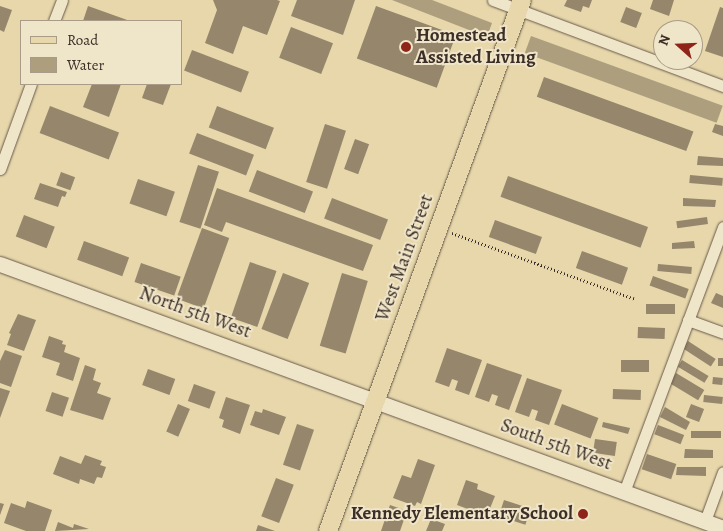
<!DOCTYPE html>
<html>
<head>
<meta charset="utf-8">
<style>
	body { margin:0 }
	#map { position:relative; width:723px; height:531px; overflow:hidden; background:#e7d7ab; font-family:Alegreya,serif }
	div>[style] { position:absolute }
	.water>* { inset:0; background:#ad9e7e; transform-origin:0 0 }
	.building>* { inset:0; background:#95866c; transform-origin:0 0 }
	.path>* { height:2.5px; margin-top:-1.25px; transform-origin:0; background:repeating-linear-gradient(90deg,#3d2f28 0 1px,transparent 0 3.5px) }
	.roads { filter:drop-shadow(0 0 1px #685949) drop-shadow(0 0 1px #685949) }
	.street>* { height:11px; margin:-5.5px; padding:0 5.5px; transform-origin:5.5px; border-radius:5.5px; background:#efe5c8 }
	.secondary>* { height:15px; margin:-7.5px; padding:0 7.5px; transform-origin:7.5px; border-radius:7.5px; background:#efe5c8 }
	.primary>* { height:18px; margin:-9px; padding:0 9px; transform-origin:9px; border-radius:9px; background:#e7d7ab }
	.dots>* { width:14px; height:14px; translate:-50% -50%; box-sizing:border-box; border:2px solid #efe5c8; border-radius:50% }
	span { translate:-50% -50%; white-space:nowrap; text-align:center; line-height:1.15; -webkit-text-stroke:4px #efe5c8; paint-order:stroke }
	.poi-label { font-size:19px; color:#3d2f28; font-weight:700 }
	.left { translate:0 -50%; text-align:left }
	.right { translate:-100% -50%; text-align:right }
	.street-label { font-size:19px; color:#3d2f28 }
	.legend { position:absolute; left:20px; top:20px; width:162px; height:65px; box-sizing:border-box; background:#efe5c8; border:1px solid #a89c88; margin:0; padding:6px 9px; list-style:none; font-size:15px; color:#3d2f28 }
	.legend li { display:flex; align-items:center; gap:10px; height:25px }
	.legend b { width:25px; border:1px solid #a89c88 }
	.north { position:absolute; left:653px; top:20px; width:50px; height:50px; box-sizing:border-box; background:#efe5c8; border:1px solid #a89c88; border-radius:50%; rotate:290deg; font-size:14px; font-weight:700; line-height:20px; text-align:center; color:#3d2f28 }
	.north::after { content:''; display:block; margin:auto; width:18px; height:22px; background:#8f2418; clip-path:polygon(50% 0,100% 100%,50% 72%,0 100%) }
</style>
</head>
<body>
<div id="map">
	<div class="water">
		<i style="clip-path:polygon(392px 0,432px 0,492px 23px,487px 37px)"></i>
		<i style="left:531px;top:36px;width:204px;height:18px;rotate:20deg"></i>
	</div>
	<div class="building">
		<i style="clip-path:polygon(213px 0,277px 0,280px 1px,267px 35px,243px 26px,233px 54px,205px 43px,217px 10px)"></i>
		<i style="clip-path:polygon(297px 0,355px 0,343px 35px,291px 16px)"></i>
		<i style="clip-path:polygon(567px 0,592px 0,589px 8px,583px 6px,581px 12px,564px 6px)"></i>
		<i style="clip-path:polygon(653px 0,674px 0,669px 16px,650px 9px)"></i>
		<i style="clip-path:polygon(0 6px,12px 10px,4px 32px,0 30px)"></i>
		<i style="clip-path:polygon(88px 6px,130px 21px,83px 21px)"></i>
		<i style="left:376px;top:6px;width:85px;height:56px;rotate:20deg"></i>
		<i style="left:626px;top:7px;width:17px;height:16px;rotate:21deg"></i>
		<i style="clip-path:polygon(720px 7px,723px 8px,723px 57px,705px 51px)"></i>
		<i style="left:291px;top:27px;width:45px;height:33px;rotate:21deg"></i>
		<i style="left:192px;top:50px;width:61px;height:22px;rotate:21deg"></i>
		<i style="left:544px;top:77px;width:159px;height:21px;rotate:20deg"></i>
		<i style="clip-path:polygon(92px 84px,121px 84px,109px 117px,83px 107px)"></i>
		<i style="clip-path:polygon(147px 84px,171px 84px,163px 105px,142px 98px)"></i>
		<i style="left:50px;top:106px;width:74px;height:29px;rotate:21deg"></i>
		<i style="left:217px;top:106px;width:61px;height:23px;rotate:21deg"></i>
		<i style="left:325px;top:124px;width:22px;height:61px;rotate:18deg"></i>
		<i style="clip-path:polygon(715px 124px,723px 126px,723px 136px,712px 132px)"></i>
		<i style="left:197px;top:133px;width:61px;height:22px;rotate:21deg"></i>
		<i style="left:355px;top:139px;width:15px;height:32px;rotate:20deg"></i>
		<i style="clip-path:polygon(698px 156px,723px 158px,723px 166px,697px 165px)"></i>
		<i style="left:198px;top:165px;width:22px;height:60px;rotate:18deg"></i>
		<i style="left:257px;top:170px;width:60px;height:23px;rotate:21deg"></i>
		<i style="left:61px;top:172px;width:15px;height:14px;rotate:20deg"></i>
		<i style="left:690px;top:175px;width:33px;height:8px;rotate:5deg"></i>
		<i style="left:508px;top:176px;width:149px;height:22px;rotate:20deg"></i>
		<i style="left:138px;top:179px;width:39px;height:26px;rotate:19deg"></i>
		<i style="clip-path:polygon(40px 183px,67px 192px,65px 197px,62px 196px,58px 207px,34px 199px)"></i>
		<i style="clip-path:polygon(217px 188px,373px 245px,363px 271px,226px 222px,222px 232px,204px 225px)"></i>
		<i style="left:332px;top:198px;width:60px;height:22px;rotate:21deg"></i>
		<i style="clip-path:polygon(683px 198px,716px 200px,715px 207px,683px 206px)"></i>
		<i style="left:24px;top:215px;width:33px;height:23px;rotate:21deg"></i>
		<i style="left:707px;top:217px;width:7px;height:31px;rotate:82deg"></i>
		<i style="left:495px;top:220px;width:50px;height:18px;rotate:20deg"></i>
		<i style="left:202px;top:228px;width:29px;height:75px;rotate:20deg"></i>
		<i style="left:84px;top:241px;width:48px;height:20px;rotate:20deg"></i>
		<i style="clip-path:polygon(694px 241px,695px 248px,672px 249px,672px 243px)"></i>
		<i style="left:582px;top:251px;width:49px;height:18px;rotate:20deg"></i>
		<i style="left:250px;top:262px;width:28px;height:59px;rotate:19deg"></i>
		<i style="left:141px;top:263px;width:42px;height:20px;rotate:19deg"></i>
		<i style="left:658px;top:264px;width:34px;height:7px;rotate:5deg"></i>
		<i style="left:283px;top:273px;width:28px;height:60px;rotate:21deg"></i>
		<i style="left:342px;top:273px;width:27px;height:76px;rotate:17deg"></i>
		<i style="left:653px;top:276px;width:38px;height:10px;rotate:20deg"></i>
		<i style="clip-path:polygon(716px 293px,723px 296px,723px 308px,711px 303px)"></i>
		<i style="left:675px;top:304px;width:10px;height:29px;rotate:90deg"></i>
		<i style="clip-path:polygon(18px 314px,36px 320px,24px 351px,7px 345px,11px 334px,9px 333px)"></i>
		<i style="left:638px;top:327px;width:27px;height:11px;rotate:2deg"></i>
		<i style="clip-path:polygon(49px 336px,63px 341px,62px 344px,66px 345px,64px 352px,80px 358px,73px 381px,56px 375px,60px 363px,42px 357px)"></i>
		<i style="left:688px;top:341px;width:33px;height:9px;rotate:33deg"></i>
		<i style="clip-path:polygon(447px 348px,482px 360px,469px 395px,455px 390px,458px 381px,452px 379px,449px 387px,435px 382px)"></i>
		<i style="clip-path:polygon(5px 350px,22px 356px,11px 387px,0 383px,0 361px)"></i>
		<i style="left:718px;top:358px;width:5px;height:8px"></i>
		<i style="left:649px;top:360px;width:12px;height:28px;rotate:90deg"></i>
		<i style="left:682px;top:360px;width:31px;height:8px;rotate:31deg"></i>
		<i style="clip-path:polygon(487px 363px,522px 375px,509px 410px,495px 405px,498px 396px,492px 394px,489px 402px,475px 397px)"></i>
		<i style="clip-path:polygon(85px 365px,96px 369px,93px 380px,101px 383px,97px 393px,111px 398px,103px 420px,70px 410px)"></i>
		<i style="left:148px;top:369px;width:29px;height:17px;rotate:20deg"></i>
		<i style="left:676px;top:373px;width:33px;height:12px;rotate:31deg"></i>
		<i style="left:713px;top:377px;width:10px;height:7px;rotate:6deg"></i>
		<i style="clip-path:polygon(527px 378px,562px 390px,549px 425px,535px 420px,538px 411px,532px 409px,529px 417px,515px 412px)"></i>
		<i style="left:194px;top:384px;width:23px;height:18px;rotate:20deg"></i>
		<i style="clip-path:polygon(0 388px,10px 391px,0 418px)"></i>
		<i style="left:613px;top:389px;width:28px;height:10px;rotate:2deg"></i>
		<i style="left:52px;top:392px;width:18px;height:20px;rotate:19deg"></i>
		<i style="left:704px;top:395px;width:19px;height:7px;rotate:6deg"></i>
		<i style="clip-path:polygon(226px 397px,250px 405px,240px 434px,222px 427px,224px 420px,219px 418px)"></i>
		<i style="left:178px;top:404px;width:13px;height:30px;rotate:23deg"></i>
		<i style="left:562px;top:404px;width:39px;height:22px;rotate:21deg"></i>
		<i style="left:691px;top:404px;width:14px;height:14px;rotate:21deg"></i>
		<i style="clip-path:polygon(665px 407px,690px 422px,686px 430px,660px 417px)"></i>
		<i style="clip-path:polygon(263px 409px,286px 417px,279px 435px,250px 425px,255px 411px,262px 413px)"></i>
		<i style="clip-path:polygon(603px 422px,630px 428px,628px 434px,602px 427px)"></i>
		<i style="left:297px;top:424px;width:18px;height:43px;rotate:19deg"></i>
		<i style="left:658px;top:425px;width:28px;height:10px;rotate:21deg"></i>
		<i style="left:721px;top:431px;width:7px;height:30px;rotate:90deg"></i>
		<i style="left:595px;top:439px;width:22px;height:14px;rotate:8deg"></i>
		<i style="clip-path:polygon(685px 449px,713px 450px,713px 458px,684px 458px)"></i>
		<i style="left:647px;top:454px;width:31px;height:16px;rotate:19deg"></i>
		<i style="clip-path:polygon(85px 455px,102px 461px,100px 465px,106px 467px,102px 478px,97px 477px,94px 484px,80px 479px,79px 484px,53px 474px,60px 456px,81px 464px)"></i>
		<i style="clip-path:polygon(418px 459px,435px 465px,421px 504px,417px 502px,415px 506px,393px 498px,402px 475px,411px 478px)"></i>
		<i style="clip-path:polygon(677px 467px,706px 467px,706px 476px,676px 475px)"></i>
		<i style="left:276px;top:478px;width:19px;height:41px;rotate:21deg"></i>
		<i style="clip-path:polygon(466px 480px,478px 484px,477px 489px,495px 496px,487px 516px,457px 505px)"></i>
		<i style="left:504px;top:500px;width:28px;height:17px;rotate:18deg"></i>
		<i style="clip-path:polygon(27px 501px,52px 510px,45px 531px,26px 531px,4px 523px,11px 503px,25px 508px)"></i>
		<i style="clip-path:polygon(0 503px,4px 504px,0 515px)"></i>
		<i style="clip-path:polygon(390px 505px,407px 511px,400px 531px,381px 531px)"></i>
		<i style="clip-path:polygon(431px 519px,445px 524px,442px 531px,426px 531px)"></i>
		<i style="clip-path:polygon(58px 522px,73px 528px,74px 524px,89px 529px,55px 531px)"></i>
		<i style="clip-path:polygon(258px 525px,275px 531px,256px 531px)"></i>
	</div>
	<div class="path">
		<i style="left:452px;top:233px;width:195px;rotate:19.8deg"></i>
	</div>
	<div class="roads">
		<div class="street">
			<i style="left:493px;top:0;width:246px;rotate:20.5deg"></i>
			<i style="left:54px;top:21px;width:22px;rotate:-69deg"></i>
			<i style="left:0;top:169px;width:90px;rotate:-70deg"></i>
			<i style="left:688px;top:320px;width:37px;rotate:20deg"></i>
			<i style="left:624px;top:492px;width:283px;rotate:-69.5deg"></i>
			<i style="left:705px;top:521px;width:52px;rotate:-69.8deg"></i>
		</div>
		<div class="secondary">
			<i style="left:0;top:264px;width:770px;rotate:20.06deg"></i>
		</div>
		<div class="primary">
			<i style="left:328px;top:531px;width:565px;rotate:-69.93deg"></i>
		</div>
	</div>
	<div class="dots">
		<i style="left:406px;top:47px;background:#8f2418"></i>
		<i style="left:583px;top:514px;background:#8f2418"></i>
	</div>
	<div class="poi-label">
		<span class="left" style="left:416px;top:47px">Homestead<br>Assisted Living</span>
		<span class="right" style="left:573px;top:514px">Kennedy Elementary School</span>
	</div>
	<div class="street-label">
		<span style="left:405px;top:258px;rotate:-70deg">West Main Street</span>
		<span style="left:195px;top:313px;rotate:20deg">North 5th West</span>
		<span style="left:556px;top:445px;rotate:20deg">South 5th West</span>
	</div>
	<ul class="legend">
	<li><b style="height:6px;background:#e7d7ab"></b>Road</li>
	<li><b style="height:14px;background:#ad9e7e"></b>Water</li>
	</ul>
	<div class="north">N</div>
</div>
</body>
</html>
